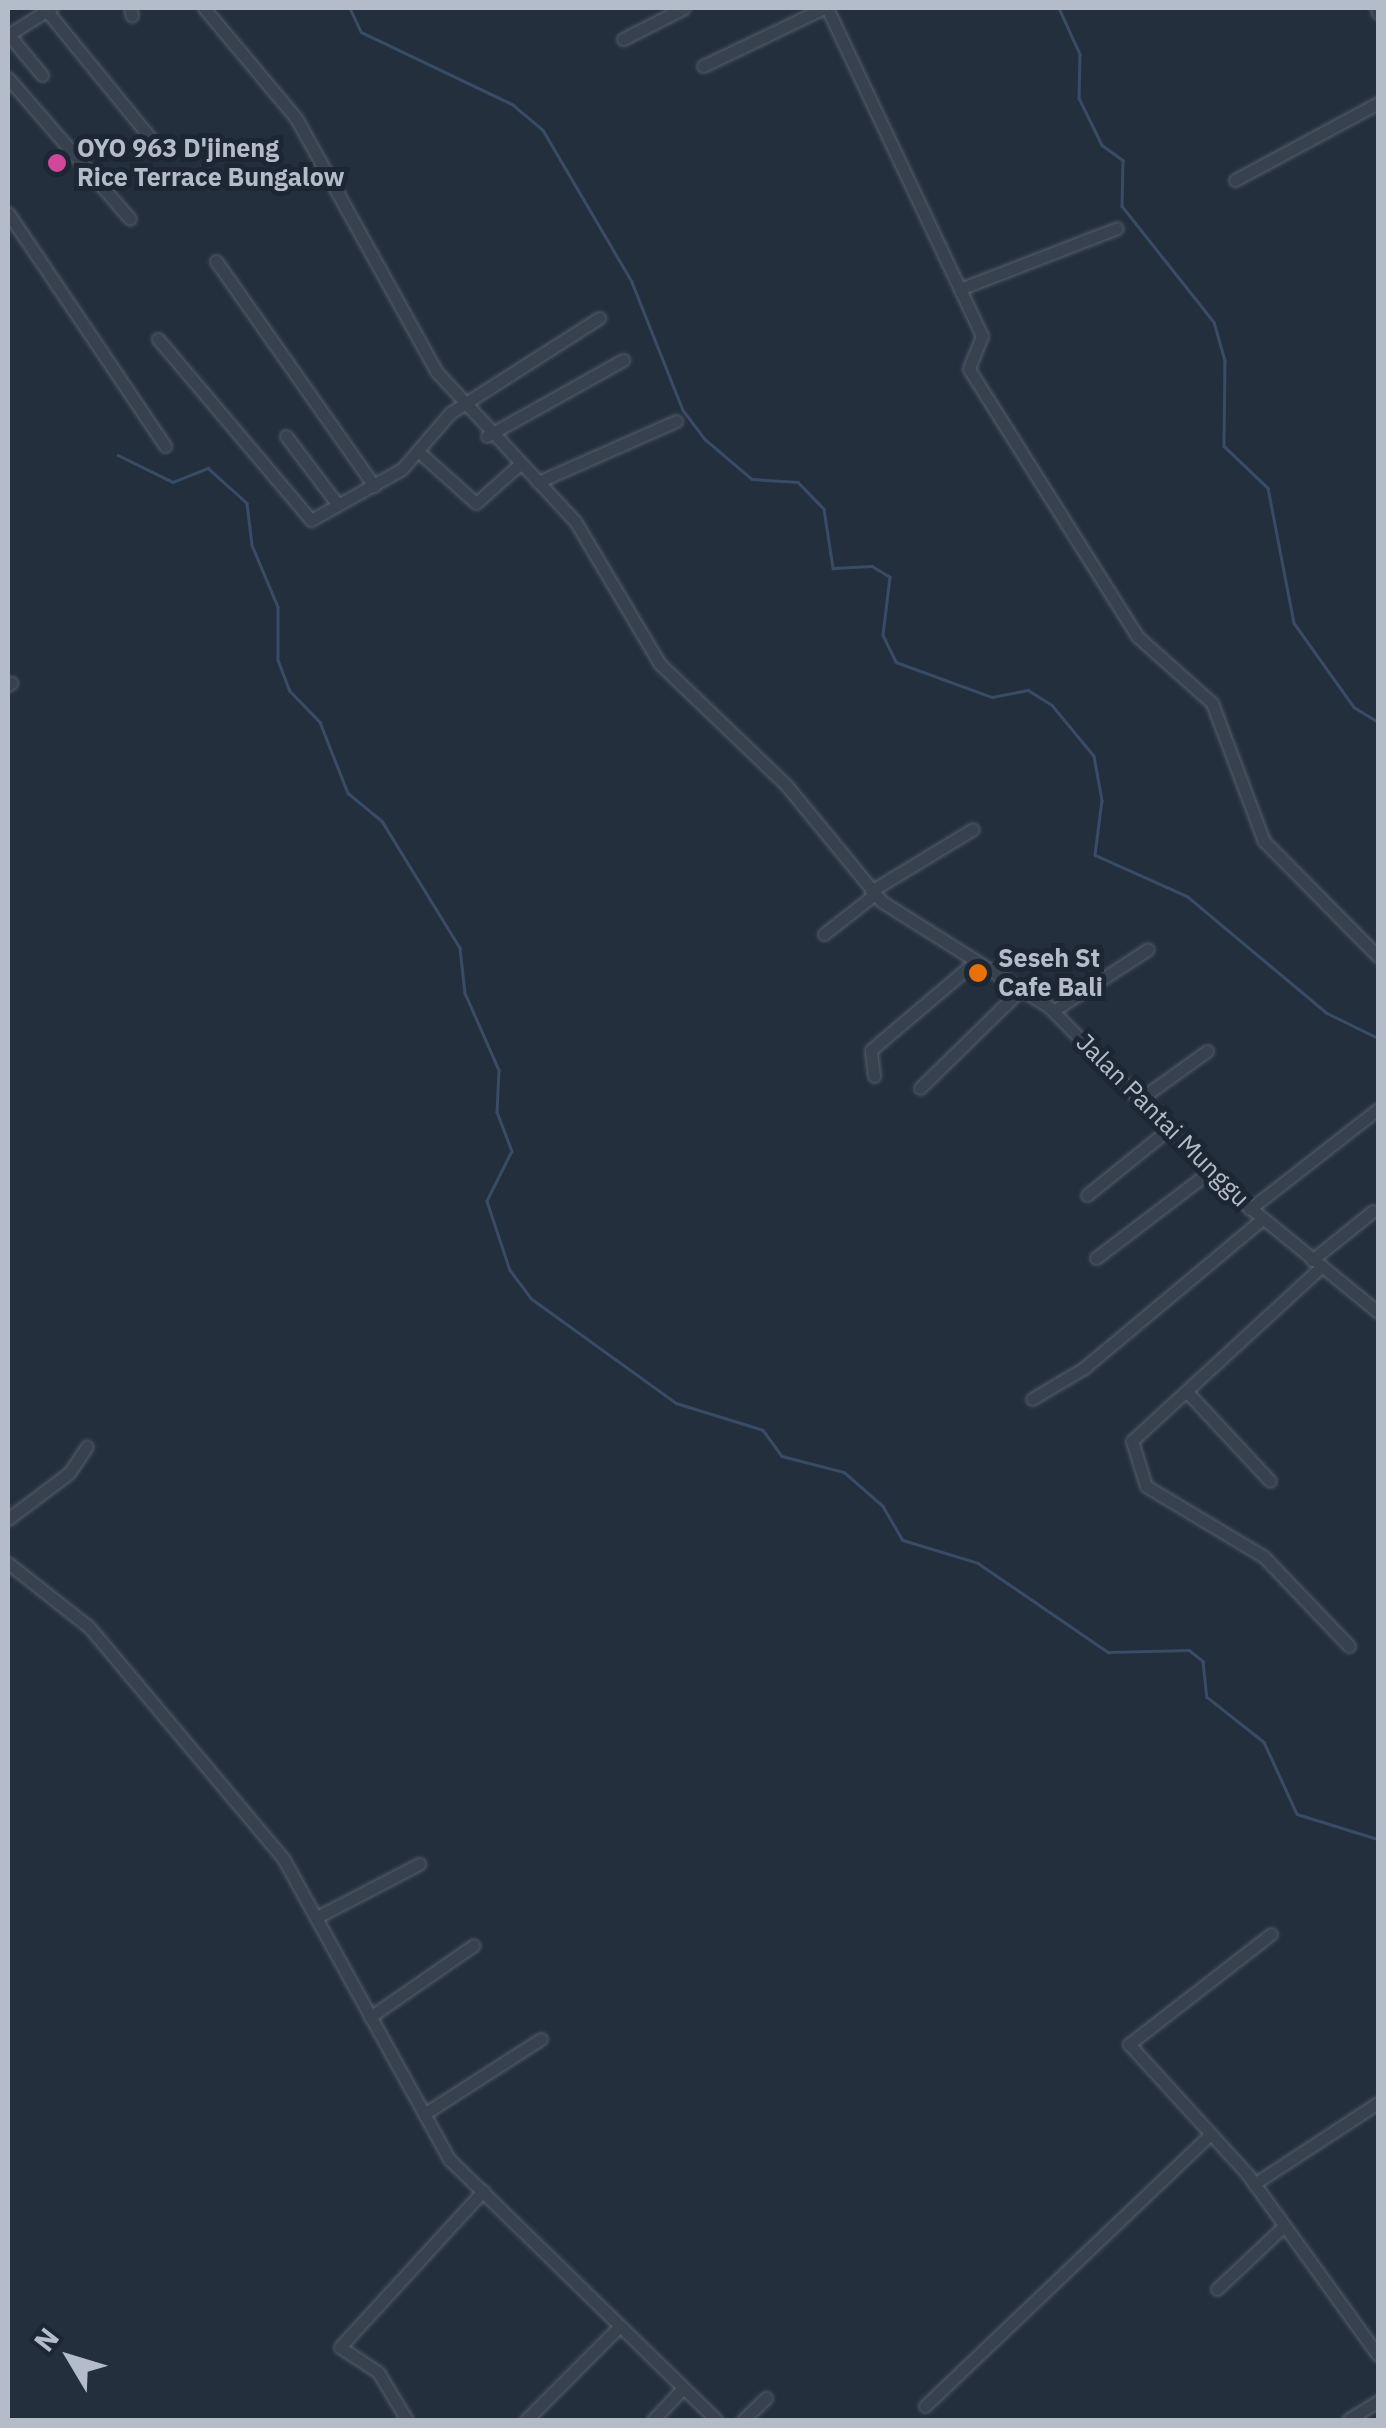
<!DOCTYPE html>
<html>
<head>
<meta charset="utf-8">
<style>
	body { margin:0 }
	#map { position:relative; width:1386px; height:2428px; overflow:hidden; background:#242f3e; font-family:"IBM Plex Sans",sans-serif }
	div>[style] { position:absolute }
	.stream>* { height:2.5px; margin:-1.25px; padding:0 1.25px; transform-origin:1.25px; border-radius:1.25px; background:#394c67 }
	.roads { filter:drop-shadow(0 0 2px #565f6c) drop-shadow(0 0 2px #565f6c) }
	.street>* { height:11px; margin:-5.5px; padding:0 5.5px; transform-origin:5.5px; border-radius:5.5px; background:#38414e }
	.dots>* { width:28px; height:28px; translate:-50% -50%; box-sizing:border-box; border:5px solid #1d2633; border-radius:50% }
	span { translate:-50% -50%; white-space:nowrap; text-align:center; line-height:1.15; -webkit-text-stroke:10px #1d2633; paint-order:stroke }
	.poi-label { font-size:25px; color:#b4bcc9; font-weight:700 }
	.left { translate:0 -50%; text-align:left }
	.street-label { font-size:25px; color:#b4bcc9 }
	.frame { position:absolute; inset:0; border:10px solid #b4bcc9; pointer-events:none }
	.north { position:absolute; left:20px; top:2308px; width:100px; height:100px; -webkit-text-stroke:8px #1d2633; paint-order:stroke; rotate:308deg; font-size:28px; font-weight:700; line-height:40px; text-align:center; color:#b4bcc9 }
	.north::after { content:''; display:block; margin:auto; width:35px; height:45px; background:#b4bcc9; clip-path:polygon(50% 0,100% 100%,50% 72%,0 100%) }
</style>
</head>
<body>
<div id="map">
	<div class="stream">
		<i style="left:350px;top:8px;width:26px;rotate:65deg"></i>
		<i style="left:361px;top:32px;width:167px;rotate:25.5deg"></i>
		<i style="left:512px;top:104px;width:40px;rotate:40deg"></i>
		<i style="left:543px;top:130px;width:176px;rotate:59.6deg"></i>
		<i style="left:632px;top:282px;width:138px;rotate:68.3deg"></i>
		<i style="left:683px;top:410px;width:38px;rotate:53deg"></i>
		<i style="left:706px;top:440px;width:60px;rotate:40.3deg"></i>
		<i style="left:752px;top:479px;width:46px;rotate:3.7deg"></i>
		<i style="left:798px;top:482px;width:37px;rotate:46deg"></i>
		<i style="left:824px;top:509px;width:60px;rotate:81.3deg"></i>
		<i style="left:833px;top:568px;width:39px;rotate:-3deg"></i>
		<i style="left:872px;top:566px;width:21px;rotate:31deg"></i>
		<i style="left:890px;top:577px;width:58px;rotate:96.9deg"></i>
		<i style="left:883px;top:635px;width:30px;rotate:64deg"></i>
		<i style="left:896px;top:662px;width:102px;rotate:20deg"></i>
		<i style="left:992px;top:697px;width:37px;rotate:-11deg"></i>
		<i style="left:1028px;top:690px;width:28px;rotate:32deg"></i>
		<i style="left:1052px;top:705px;width:66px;rotate:50.5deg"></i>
		<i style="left:1094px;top:756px;width:45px;rotate:79.7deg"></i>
		<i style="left:1102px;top:800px;width:55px;rotate:97.3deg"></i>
		<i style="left:1095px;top:855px;width:101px;rotate:24deg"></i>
		<i style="left:1187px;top:896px;width:182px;rotate:39.9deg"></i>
		<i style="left:1327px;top:1013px;width:57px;rotate:26.1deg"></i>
		<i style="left:1059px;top:8px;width:51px;rotate:65.5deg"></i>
		<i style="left:1080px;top:54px;width:44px;rotate:91.3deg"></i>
		<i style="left:1079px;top:98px;width:52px;rotate:63.9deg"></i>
		<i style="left:1102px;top:145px;width:26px;rotate:36deg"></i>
		<i style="left:1123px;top:160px;width:46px;rotate:91.2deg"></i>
		<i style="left:1122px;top:206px;width:148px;rotate:51.6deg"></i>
		<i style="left:1214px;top:322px;width:40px;rotate:74deg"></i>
		<i style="left:1225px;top:360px;width:86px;rotate:90.7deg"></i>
		<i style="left:1224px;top:446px;width:61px;rotate:43.7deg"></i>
		<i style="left:1268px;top:488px;width:137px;rotate:79.1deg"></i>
		<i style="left:1294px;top:623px;width:103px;rotate:54.5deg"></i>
		<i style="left:1354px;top:707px;width:28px;rotate:32deg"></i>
		<i style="left:118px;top:455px;width:61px;rotate:26.1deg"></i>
		<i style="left:173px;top:482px;width:38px;rotate:-22deg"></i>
		<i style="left:208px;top:468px;width:52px;rotate:41.9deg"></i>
		<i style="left:247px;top:503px;width:42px;rotate:83.2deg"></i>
		<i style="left:252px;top:545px;width:67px;rotate:67.2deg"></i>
		<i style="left:278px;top:607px;width:53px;rotate:90deg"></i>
		<i style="left:278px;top:660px;width:33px;rotate:69deg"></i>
		<i style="left:290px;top:691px;width:43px;rotate:45.9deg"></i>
		<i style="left:320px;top:722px;width:76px;rotate:68.5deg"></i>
		<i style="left:348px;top:793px;width:44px;rotate:39.5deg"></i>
		<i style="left:382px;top:821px;width:149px;rotate:58.4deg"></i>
		<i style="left:460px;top:948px;width:45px;rotate:83.7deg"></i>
		<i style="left:465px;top:993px;width:84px;rotate:66.2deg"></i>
		<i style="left:499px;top:1070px;width:42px;rotate:92.7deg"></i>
		<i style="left:497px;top:1112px;width:42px;rotate:69deg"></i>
		<i style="left:512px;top:1151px;width:56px;rotate:116.6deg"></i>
		<i style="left:487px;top:1201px;width:73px;rotate:71.6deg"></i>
		<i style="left:510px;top:1270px;width:36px;rotate:53deg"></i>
		<i style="left:532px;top:1299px;width:178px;rotate:35.8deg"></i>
		<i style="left:676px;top:1403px;width:91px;rotate:17.2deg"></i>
		<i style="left:763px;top:1430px;width:32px;rotate:54deg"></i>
		<i style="left:782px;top:1456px;width:64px;rotate:14.5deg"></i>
		<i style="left:844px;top:1472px;width:52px;rotate:41.1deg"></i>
		<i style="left:883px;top:1506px;width:39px;rotate:60deg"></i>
		<i style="left:903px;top:1540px;width:78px;rotate:17deg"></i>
		<i style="left:978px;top:1563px;width:158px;rotate:34.4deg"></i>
		<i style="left:1108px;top:1652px;width:81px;rotate:-1.4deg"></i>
		<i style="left:1189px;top:1650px;width:18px;rotate:38deg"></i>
		<i style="left:1203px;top:1661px;width:36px;rotate:84deg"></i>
		<i style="left:1207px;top:1697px;width:73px;rotate:38.3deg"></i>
		<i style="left:1264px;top:1742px;width:79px;rotate:65.4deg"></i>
		<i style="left:1297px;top:1814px;width:85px;rotate:17.2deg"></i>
	</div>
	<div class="roads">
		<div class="street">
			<i style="left:130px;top:8px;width:8px;rotate:76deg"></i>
			<i style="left:204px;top:8px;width:143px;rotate:50.1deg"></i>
			<i style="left:296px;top:118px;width:289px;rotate:61deg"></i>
			<i style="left:436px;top:371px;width:205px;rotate:47.2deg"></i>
			<i style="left:575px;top:521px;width:166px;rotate:59.3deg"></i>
			<i style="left:660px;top:664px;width:176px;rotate:43.8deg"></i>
			<i style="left:787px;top:786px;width:149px;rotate:50.7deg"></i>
			<i style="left:881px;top:901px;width:199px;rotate:32.2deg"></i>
			<i style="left:1049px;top:1007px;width:261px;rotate:45.5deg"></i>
			<i style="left:1232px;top:1193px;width:188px;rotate:39.2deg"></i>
			<i style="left:827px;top:8px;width:363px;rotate:64.7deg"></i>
			<i style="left:982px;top:336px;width:35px;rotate:112deg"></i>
			<i style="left:969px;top:369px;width:315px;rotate:57.8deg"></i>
			<i style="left:1137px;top:636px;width:101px;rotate:41.8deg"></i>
			<i style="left:1212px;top:703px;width:147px;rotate:69.4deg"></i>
			<i style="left:1264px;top:841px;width:162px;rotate:45.3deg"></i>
			<i style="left:1377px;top:8px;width:5px;rotate:79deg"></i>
			<i style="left:46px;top:10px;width:176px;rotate:50.8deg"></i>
			<i style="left:8px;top:35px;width:51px;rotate:-32.1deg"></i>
			<i style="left:9px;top:35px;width:52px;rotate:50.5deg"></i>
			<i style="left:623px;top:39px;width:68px;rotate:-26.9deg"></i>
			<i style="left:703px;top:66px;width:134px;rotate:-25.6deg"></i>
			<i style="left:8px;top:78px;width:186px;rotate:49.1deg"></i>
			<i style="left:1235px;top:180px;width:162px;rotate:-28.3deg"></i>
			<i style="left:8px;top:213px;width:281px;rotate:56deg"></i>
			<i style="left:216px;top:261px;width:275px;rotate:54.9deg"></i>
			<i style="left:960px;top:289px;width:168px;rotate:-21.2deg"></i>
			<i style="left:158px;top:339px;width:237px;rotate:49.8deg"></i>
			<i style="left:311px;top:520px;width:104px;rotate:-29.3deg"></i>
			<i style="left:402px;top:469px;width:74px;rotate:-49.4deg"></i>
			<i style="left:450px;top:413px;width:177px;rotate:-32.5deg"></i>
			<i style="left:286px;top:436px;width:86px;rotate:53deg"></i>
			<i style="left:487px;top:436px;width:156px;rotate:-29.2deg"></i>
			<i style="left:420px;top:453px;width:75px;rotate:41.8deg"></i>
			<i style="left:476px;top:503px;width:57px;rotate:-41.5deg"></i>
			<i style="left:538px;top:482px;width:151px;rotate:-23.8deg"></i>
			<i style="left:8px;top:685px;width:4px;rotate:-34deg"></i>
			<i style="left:871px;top:891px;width:119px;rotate:-31.3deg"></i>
			<i style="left:824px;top:934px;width:65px;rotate:-38.1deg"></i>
			<i style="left:1053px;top:1011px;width:113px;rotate:-33.1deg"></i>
			<i style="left:874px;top:1076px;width:26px;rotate:-97deg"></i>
			<i style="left:871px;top:1050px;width:138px;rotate:-40.3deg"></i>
			<i style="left:920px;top:1088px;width:143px;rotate:-44.4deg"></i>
			<i style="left:1143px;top:1097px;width:79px;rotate:-35.7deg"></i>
			<i style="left:1087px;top:1195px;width:107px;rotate:-38.9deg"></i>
			<i style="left:1250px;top:1209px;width:162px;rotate:-38deg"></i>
			<i style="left:1096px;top:1258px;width:143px;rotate:-37.3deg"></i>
			<i style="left:1312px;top:1260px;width:78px;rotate:-38.8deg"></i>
			<i style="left:1321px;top:1267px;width:257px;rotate:137.4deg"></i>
			<i style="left:1132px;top:1441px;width:47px;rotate:72.7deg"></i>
			<i style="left:1146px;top:1486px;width:138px;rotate:31deg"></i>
			<i style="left:1264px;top:1557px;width:123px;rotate:46.3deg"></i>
			<i style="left:1188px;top:1393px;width:120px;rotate:47deg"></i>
			<i style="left:1032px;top:1399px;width:61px;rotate:-30.8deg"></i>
			<i style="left:1084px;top:1368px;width:232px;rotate:-39.9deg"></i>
			<i style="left:8px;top:1519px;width:76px;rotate:-37deg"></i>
			<i style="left:69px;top:1473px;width:32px;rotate:-56deg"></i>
			<i style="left:8px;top:1563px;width:103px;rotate:38.3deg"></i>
			<i style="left:89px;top:1627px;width:302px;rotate:50deg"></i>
			<i style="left:283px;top:1858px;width:345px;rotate:61.1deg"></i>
			<i style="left:450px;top:2160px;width:372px;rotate:44.3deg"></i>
			<i style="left:319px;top:1916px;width:113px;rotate:-27.5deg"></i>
			<i style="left:1271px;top:1934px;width:180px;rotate:142.2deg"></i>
			<i style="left:1129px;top:2044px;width:177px;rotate:47.7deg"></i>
			<i style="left:1248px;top:2175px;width:222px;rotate:54.2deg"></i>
			<i style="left:370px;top:2017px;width:126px;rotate:-34.7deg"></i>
			<i style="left:424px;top:2114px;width:139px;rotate:-32.7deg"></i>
			<i style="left:1254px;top:2184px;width:148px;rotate:-33.2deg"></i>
			<i style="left:1217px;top:2289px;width:89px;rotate:-43.2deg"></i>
			<i style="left:925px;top:2406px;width:392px;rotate:-43.6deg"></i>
			<i style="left:407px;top:2420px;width:56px;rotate:-121.1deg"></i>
			<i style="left:378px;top:2372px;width:45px;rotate:-146.7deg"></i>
			<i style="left:340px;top:2347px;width:212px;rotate:-47.5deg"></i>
			<i style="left:526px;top:2420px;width:133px;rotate:-45deg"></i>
			<i style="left:653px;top:2420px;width:44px;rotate:-46.8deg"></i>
			<i style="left:743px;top:2420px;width:32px;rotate:-44deg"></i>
			<i style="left:1348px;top:2420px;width:36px;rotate:-32deg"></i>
		</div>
	</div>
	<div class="dots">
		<i style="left:57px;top:163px;background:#d1479c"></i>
		<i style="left:978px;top:973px;background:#e8710a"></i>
	</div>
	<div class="poi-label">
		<span class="left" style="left:77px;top:163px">OYO 963 D'jineng<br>Rice Terrace Bungalow</span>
		<span class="left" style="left:998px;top:973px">Seseh St<br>Cafe Bali</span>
	</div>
	<div class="street-label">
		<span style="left:1163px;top:1120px;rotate:45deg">Jalan Pantai Munggu</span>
	</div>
	<div class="frame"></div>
	<div class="north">N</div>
</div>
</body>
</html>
